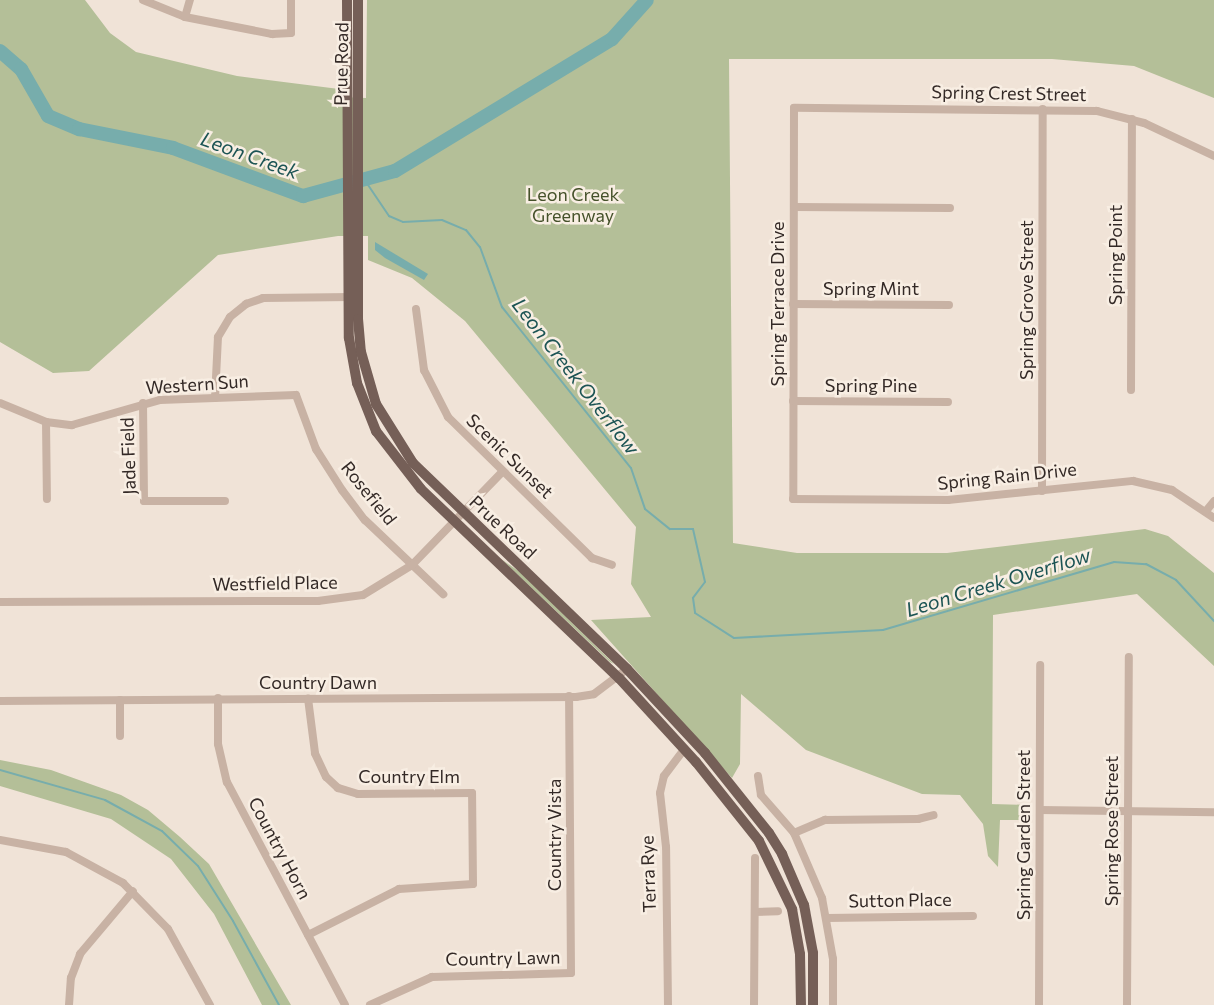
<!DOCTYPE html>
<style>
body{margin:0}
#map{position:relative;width:1214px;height:1005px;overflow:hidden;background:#f0e3d7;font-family:Commissioner,sans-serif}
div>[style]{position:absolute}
.green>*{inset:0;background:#b4bf98}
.water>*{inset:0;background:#77adac}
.stream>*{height:2px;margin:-1px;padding:0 1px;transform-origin:1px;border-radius:1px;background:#77adac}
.river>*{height:14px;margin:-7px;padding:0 7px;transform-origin:7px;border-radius:7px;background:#77adac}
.minor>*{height:8px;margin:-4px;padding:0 4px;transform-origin:4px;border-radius:4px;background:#c8b2a4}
.major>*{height:10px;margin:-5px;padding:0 5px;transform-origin:5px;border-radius:5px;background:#755f57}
span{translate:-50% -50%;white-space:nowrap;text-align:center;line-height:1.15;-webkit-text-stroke:5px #f8eee3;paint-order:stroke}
.street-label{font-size:18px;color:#332926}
.park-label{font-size:18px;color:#45512a}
.water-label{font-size:20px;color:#1c5454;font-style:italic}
</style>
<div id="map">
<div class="green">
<i style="clip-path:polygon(0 0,85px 0,110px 33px,136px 52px,237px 76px,339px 89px,340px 97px,366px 98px,367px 0,1214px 0,1214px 98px,1134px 66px,1052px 59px,729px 59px,733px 543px,797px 553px,947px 553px,1145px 529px,1168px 536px,1214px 573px,1214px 666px,1137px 594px,993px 615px,992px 804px,1031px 805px,1030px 820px,1000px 820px,998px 867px,988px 856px,983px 824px,960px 795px,922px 794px,806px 750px,741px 694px,740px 764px,732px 778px,591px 620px,651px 617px,631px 584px,636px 527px,465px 321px,412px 278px,368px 260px,368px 236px,338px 236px,218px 255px,89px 371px,53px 373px,0 342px)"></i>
<i style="clip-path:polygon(501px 559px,520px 572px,614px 664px,610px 662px)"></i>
<i style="clip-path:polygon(0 760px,51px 770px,121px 795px,148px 810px,180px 837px,209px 864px,291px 1005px,262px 1005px,214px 914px,171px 859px,111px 819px,0 786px)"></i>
</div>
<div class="water">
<i style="clip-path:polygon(375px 242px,428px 274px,424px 280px,385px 258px,375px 250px)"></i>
</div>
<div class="stream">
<i style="left:364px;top:179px;width:45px;rotate:56deg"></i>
<i style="left:389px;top:216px;width:15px;rotate:23deg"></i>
<i style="left:403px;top:222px;width:39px;rotate:-3deg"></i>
<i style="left:442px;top:220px;width:26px;rotate:23deg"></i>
<i style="left:466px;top:230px;width:22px;rotate:51deg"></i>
<i style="left:480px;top:247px;width:64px;rotate:69.9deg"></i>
<i style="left:502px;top:307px;width:206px;rotate:51.3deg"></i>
<i style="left:631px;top:468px;width:43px;rotate:71.1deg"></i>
<i style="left:645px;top:509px;width:32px;rotate:39deg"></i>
<i style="left:670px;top:529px;width:23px"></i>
<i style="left:693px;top:529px;width:54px;rotate:77.2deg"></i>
<i style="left:705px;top:582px;width:20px;rotate:127deg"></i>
<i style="left:693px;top:598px;width:15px;rotate:82deg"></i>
<i style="left:695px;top:613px;width:46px;rotate:32.7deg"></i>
<i style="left:734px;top:638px;width:149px;rotate:-3.1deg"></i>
<i style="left:883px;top:630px;width:241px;rotate:-16.4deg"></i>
<i style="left:1114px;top:562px;width:32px;rotate:4deg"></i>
<i style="left:1146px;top:564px;width:34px;rotate:28deg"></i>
<i style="left:1176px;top:580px;width:56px;rotate:47.2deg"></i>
<i style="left:0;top:770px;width:109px;rotate:15.9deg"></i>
<i style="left:105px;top:800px;width:65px;rotate:28.5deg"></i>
<i style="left:162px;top:831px;width:50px;rotate:44.2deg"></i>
<i style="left:198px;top:866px;width:65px;rotate:57.5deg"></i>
<i style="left:233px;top:921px;width:96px;rotate:61.3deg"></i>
</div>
<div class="river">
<i style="left:0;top:51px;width:28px;rotate:41deg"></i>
<i style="left:21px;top:69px;width:54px;rotate:60.1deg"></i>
<i style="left:48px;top:116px;width:34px;rotate:23deg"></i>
<i style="left:79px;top:129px;width:96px;rotate:11.4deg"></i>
<i style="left:173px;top:148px;width:139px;rotate:20.3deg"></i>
<i style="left:303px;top:196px;width:95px;rotate:-15.2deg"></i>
<i style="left:395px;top:171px;width:254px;rotate:-31.3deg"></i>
<i style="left:612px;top:39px;width:52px;rotate:-48.1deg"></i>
</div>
<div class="minor">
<i style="left:143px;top:0;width:45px;rotate:22deg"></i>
<i style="left:185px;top:17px;width:89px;rotate:11.1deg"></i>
<i style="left:272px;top:34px;width:19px;rotate:-3deg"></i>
<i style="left:291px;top:33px;width:33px;rotate:-90deg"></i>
<i style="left:185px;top:17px;width:18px;rotate:-74deg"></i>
<i style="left:1214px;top:156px;width:77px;rotate:-154.8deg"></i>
<i style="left:1144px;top:123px;width:49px;rotate:-165.7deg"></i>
<i style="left:1097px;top:111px;width:303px;rotate:-179.4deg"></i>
<i style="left:794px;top:108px;width:391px;rotate:90.1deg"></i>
<i style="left:793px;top:499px;width:155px;rotate:0.4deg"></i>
<i style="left:948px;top:500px;width:186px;rotate:-5.9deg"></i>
<i style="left:1133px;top:481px;width:40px;rotate:13deg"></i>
<i style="left:1172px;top:490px;width:50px;rotate:33.7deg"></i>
<i style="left:794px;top:207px;width:156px;rotate:0.4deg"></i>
<i style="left:793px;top:304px;width:156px;rotate:0.4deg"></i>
<i style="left:416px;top:309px;width:62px;rotate:82.5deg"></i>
<i style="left:424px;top:370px;width:53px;rotate:62.9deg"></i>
<i style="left:448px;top:417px;width:202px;rotate:44.4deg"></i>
<i style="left:592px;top:558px;width:21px;rotate:19deg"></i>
<i style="left:1131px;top:390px;width:271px;rotate:-89.8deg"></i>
<i style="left:215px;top:398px;width:61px;rotate:-87.2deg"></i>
<i style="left:218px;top:337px;width:23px;rotate:-59deg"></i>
<i style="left:230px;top:317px;width:21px;rotate:-39deg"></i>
<i style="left:246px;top:304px;width:18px;rotate:-19deg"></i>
<i style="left:263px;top:298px;width:89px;rotate:-0.6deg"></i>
<i style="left:793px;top:401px;width:155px;rotate:0.4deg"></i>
<i style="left:0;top:403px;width:50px;rotate:22.4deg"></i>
<i style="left:46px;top:422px;width:26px;rotate:7deg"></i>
<i style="left:72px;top:425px;width:91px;rotate:-15.9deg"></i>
<i style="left:160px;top:400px;width:136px;rotate:-2.1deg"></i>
<i style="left:296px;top:395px;width:58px;rotate:69.7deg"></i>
<i style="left:316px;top:449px;width:49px;rotate:57.6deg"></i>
<i style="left:342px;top:490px;width:38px;rotate:53deg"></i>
<i style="left:365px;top:520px;width:108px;rotate:43.5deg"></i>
<i style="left:143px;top:403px;width:98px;rotate:89.4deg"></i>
<i style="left:144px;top:501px;width:81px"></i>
<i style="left:46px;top:422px;width:77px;rotate:89.3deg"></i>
<i style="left:1042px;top:491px;width:382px;rotate:-89.9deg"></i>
<i style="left:1206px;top:511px;width:13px;rotate:-51deg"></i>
<i style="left:0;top:602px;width:318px;rotate:-0.2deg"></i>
<i style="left:318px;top:601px;width:45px;rotate:-7.6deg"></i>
<i style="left:363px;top:595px;width:57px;rotate:-31.5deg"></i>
<i style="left:412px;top:565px;width:129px;rotate:-45.9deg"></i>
<i style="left:218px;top:698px;width:46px;rotate:90deg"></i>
<i style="left:218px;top:744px;width:39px;rotate:77deg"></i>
<i style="left:227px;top:782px;width:252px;rotate:62.1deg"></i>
<i style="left:120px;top:700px;width:36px;rotate:90deg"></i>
<i style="left:0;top:701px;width:576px;rotate:-0.4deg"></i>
<i style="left:576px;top:697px;width:18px;rotate:-9deg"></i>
<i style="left:594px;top:694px;width:41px;rotate:-37.1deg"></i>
<i style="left:758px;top:776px;width:19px;rotate:81deg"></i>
<i style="left:761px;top:795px;width:50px;rotate:49deg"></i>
<i style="left:794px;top:833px;width:71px;rotate:66.7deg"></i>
<i style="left:822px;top:898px;width:62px;rotate:79.8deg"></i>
<i style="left:833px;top:959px;width:46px;rotate:90deg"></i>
<i style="left:1040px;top:810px;width:174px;rotate:0.7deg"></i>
<i style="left:794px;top:833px;width:34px;rotate:-23deg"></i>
<i style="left:825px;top:820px;width:93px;rotate:-0.6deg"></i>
<i style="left:918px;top:819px;width:16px;rotate:-14deg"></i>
<i style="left:0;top:840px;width:67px;rotate:10.3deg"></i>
<i style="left:66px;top:852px;width:65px;rotate:28.5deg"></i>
<i style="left:123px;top:883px;width:64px;rotate:45.6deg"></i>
<i style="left:168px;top:929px;width:87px;rotate:61.1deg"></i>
<i style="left:755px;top:912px;width:23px;rotate:-2deg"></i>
<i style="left:827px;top:918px;width:146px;rotate:-0.8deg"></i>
<i style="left:308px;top:935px;width:102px;rotate:-26.8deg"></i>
<i style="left:399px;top:889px;width:74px;rotate:-3.9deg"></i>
<i style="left:473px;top:884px;width:91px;rotate:-90.6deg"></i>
<i style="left:472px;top:793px;width:114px;rotate:179.5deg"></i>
<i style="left:358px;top:794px;width:21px;rotate:-163deg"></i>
<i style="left:338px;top:788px;width:16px;rotate:-137deg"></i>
<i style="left:326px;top:777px;width:26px;rotate:-115deg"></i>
<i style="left:315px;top:753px;width:55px;rotate:-97.3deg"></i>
<i style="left:69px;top:1005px;width:27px;rotate:-86deg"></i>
<i style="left:71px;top:978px;width:26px;rotate:-69deg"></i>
<i style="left:80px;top:954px;width:82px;rotate:-49.9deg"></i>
<i style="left:370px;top:1005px;width:68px;rotate:-24.3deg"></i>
<i style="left:432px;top:977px;width:139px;rotate:-1.6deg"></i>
<i style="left:571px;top:973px;width:277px;rotate:-90.4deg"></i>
<i style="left:668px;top:1005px;width:158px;rotate:-90.7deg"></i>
<i style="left:666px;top:847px;width:54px;rotate:-96.3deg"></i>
<i style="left:660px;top:793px;width:17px;rotate:-77deg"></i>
<i style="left:664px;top:776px;width:34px;rotate:-53deg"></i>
<i style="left:754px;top:1005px;width:147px;rotate:-89.6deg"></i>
<i style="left:1039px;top:1005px;width:340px;rotate:-89.8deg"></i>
<i style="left:1127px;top:1005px;width:348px;rotate:-89.7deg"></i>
</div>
<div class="major">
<i style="left:347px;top:0;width:338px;rotate:89.7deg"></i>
<i style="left:349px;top:338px;width:46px;rotate:79.9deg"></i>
<i style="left:357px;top:383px;width:52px;rotate:68.4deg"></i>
<i style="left:376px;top:431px;width:73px;rotate:52.2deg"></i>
<i style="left:421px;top:489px;width:274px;rotate:43.7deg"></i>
<i style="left:619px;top:678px;width:114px;rotate:47.5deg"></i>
<i style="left:696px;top:762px;width:101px;rotate:51.4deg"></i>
<i style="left:759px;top:841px;width:76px;rotate:64.1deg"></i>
<i style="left:792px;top:909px;width:46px;rotate:79.9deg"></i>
<i style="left:800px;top:954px;width:51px;rotate:88.9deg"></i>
<i style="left:358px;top:0;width:319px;rotate:90deg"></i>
<i style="left:358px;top:319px;width:33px;rotate:85deg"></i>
<i style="left:361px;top:352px;width:54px;rotate:73.9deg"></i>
<i style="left:376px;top:404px;width:70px;rotate:57.9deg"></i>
<i style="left:413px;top:463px;width:297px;rotate:43.9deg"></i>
<i style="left:627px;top:669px;width:115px;rotate:47.1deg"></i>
<i style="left:705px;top:753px;width:102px;rotate:51.3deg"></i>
<i style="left:769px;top:833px;width:25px;rotate:58deg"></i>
<i style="left:782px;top:854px;width:56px;rotate:66.7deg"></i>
<i style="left:804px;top:905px;width:49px;rotate:79.4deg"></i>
<i style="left:813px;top:953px;width:52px;rotate:90deg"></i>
</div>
<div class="street-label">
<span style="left:341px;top:64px;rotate:-89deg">Prue Road</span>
<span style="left:1009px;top:93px;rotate:1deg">Spring Crest Street</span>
<span style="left:1115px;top:255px;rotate:-90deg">Spring Point</span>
<span style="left:871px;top:288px">Spring Mint</span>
<span style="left:1026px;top:300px;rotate:-90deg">Spring Grove Street</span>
<span style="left:777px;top:304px;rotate:-90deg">Spring Terrace Drive</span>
<span style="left:197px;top:384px;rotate:-4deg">Western Sun</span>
<span style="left:871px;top:385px">Spring Pine</span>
<span style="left:128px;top:456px;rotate:-92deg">Jade Field</span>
<span style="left:510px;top:456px;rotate:44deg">Scenic Sunset</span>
<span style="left:1007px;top:476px;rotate:-6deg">Spring Rain Drive</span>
<span style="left:369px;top:493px;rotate:51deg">Rosefield</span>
<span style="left:503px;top:527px;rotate:43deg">Prue Road</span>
<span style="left:275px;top:583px;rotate:-1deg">Westfield Place</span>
<span style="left:318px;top:682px">Country Dawn</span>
<span style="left:409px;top:776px">Country Elm</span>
<span style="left:1111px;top:831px;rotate:-90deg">Spring Rose Street</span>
<span style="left:554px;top:835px;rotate:-90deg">Country Vista</span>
<span style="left:1023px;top:835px;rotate:-90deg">Spring Garden Street</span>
<span style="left:280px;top:848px;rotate:62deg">Country Horn</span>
<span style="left:648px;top:874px;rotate:-92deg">Terra Rye</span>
<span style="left:900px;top:900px;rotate:-1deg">Sutton Place</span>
<span style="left:503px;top:958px;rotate:-1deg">Country Lawn</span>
</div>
<div class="park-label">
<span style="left:573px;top:205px">Leon Creek<br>Greenway</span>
</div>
<div class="water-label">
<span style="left:250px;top:155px;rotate:20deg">Leon Creek</span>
<span style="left:576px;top:376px;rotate:52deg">Leon Creek Overflow</span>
<span style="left:998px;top:582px;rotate:-17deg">Leon Creek Overflow</span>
</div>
</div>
